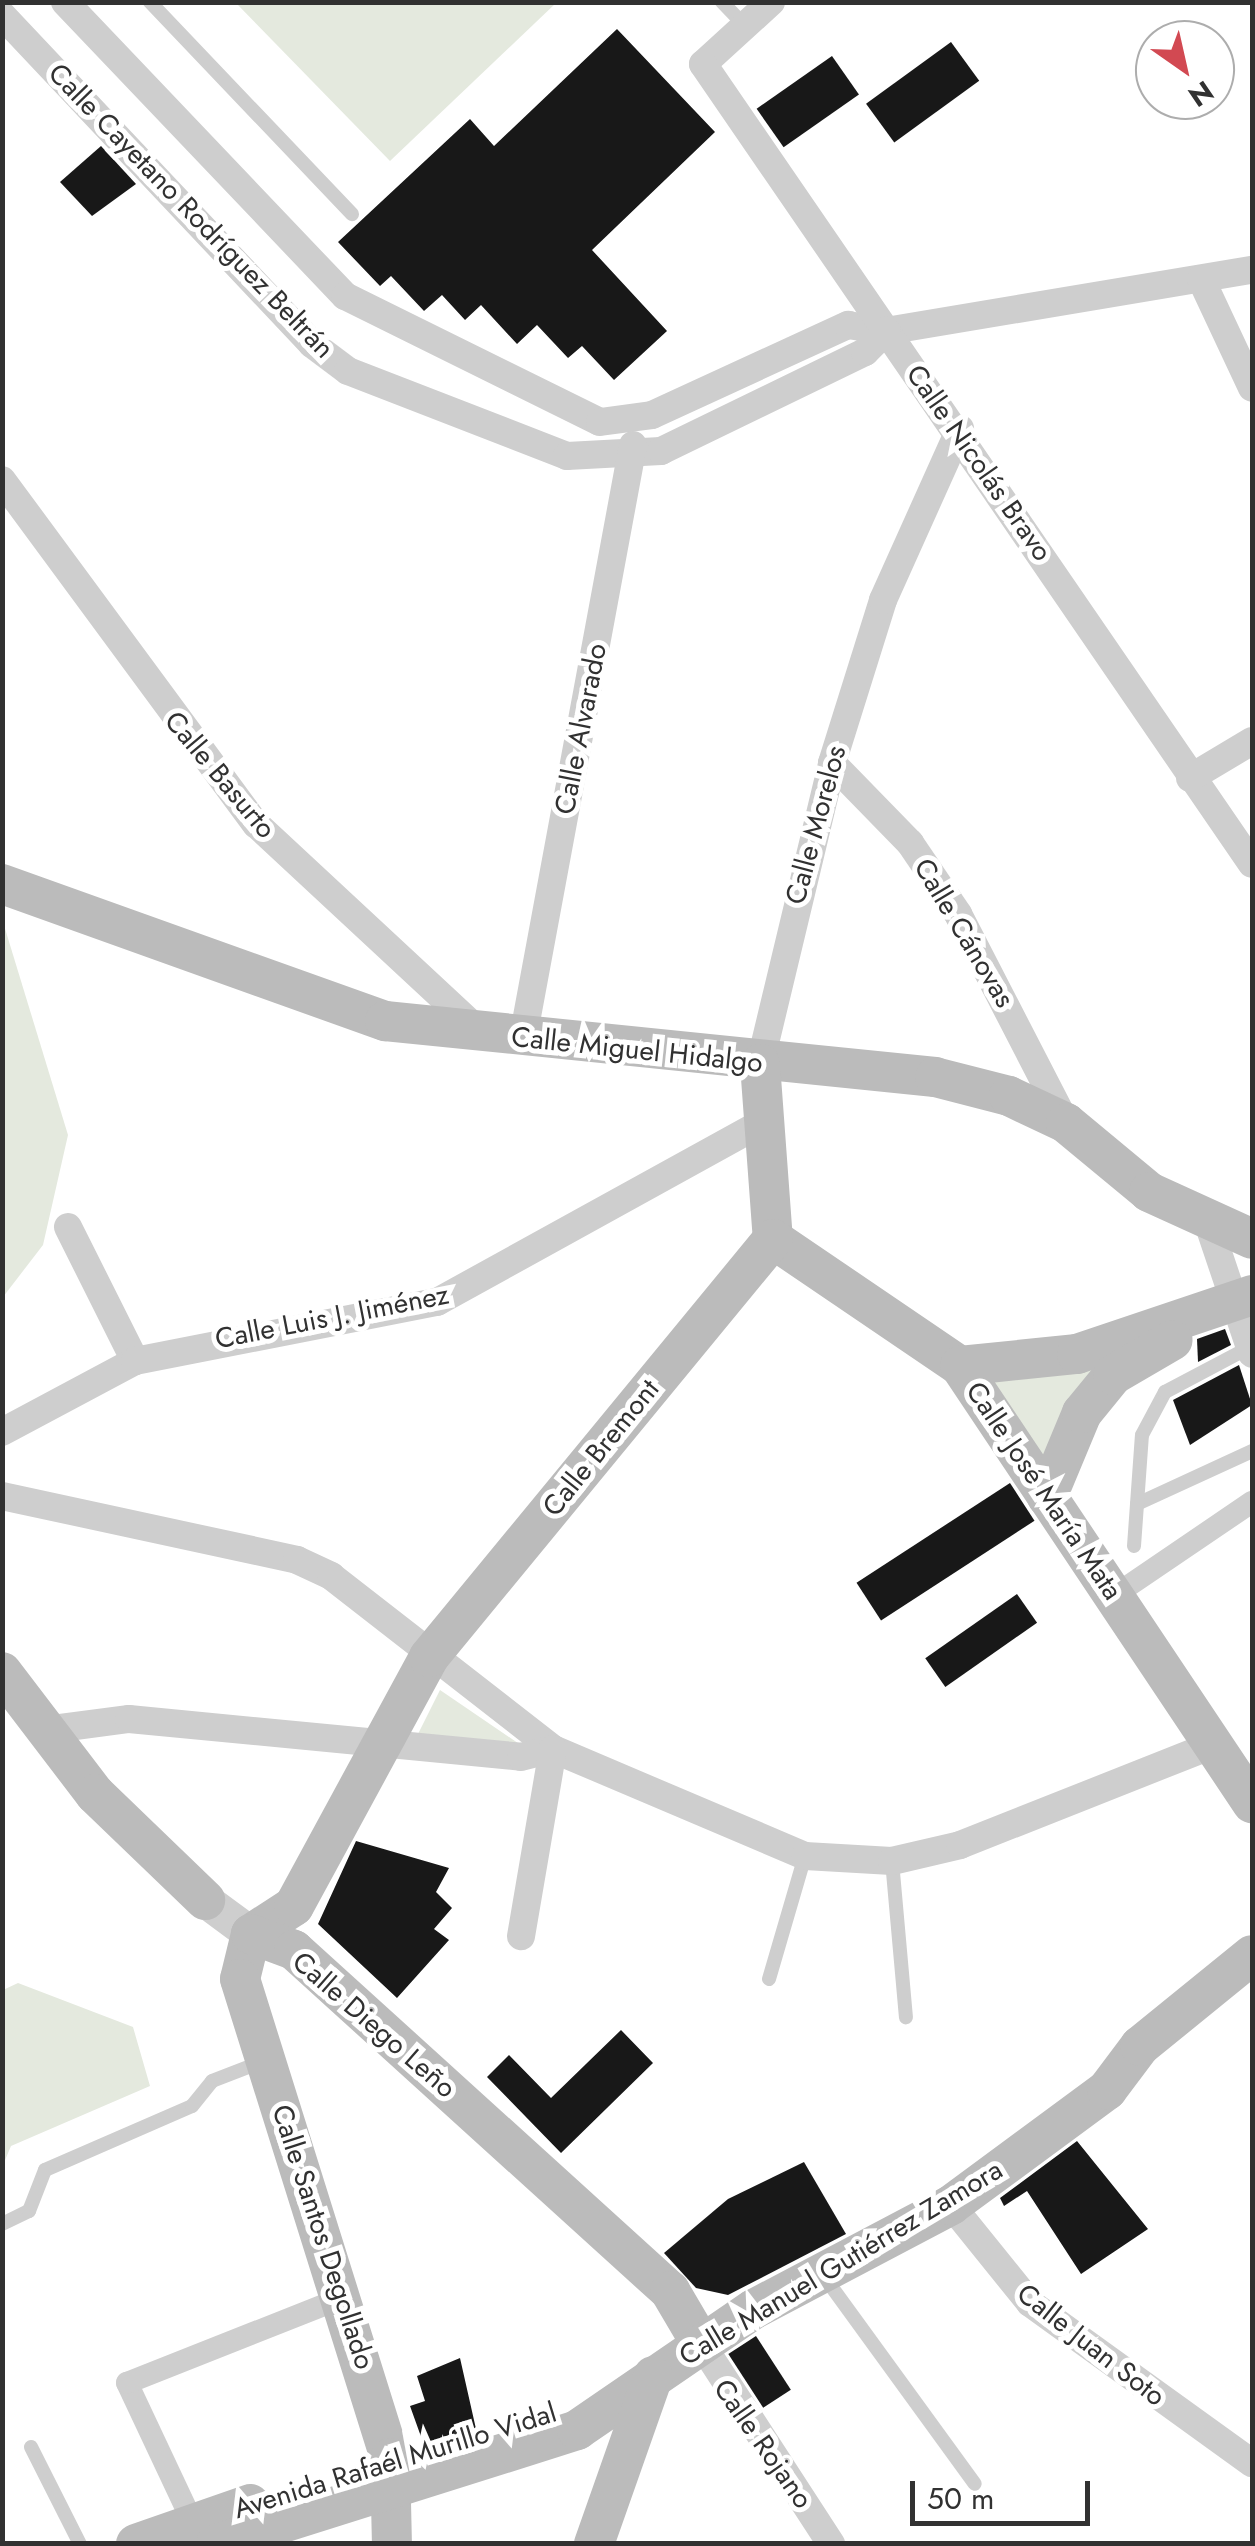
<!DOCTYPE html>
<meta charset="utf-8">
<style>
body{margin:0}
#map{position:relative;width:1255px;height:2546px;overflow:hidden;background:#fff;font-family:Jost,sans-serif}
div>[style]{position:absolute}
.green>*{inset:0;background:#e4e9de}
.building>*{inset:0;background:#181818;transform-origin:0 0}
.service>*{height:14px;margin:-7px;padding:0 7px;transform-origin:7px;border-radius:7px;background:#cecece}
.pedestrian>*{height:22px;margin:-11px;padding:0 11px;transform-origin:11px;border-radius:11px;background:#cecece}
.minor>*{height:28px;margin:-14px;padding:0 14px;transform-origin:14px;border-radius:14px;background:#cecece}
.tertiary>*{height:35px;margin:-17.5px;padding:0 17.5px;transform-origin:17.5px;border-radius:17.5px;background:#cecece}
.secondary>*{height:40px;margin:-20px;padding:0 20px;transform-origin:20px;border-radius:20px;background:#bbb}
span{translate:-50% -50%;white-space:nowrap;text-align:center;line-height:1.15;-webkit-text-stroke:10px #fff;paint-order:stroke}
.street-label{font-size:28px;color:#313131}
.frame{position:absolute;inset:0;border:5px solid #313131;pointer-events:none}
.north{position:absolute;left:1135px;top:20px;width:100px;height:100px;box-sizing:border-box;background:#fff;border:2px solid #adadad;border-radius:50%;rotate:146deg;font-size:28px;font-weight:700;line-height:40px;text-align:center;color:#313131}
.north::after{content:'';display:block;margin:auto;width:35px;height:45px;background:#d24952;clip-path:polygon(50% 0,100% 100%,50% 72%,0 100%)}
.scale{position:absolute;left:910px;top:2481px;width:180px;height:45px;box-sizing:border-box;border:5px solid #313131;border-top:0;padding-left:12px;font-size:30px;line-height:35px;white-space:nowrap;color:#313131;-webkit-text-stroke:8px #fff;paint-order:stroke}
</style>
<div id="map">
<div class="green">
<i style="clip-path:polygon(236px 3px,556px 3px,390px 161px)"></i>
<i style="clip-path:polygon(3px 922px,68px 1135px,43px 1245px,3px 1297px)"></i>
<i style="clip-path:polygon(1105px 1358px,1042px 1466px,990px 1376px)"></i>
<i style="clip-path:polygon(440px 1690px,534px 1754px,413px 1744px)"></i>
<i style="clip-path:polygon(18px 1983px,133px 2027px,150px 2086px,11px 2146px,3px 2165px,3px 1990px)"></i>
</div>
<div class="building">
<i style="clip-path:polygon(617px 29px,715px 132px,592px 250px,667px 331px,614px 380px,582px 346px,568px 358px,537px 325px,517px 344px,481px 305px,465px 320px,442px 295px,424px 311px,391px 276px,380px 286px,338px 242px,470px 119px,494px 146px)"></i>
<i style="left:951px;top:42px;width:48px;height:105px;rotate:54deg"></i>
<i style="left:832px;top:56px;width:47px;height:92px;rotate:55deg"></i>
<i style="clip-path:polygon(101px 146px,136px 184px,92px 216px,60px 182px)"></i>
<i style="clip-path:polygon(1225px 1329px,1231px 1345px,1198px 1362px,1197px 1339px)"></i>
<i style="clip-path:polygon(1239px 1365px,1252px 1405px,1190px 1445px,1173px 1400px)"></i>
<i style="left:1010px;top:1483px;width:45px;height:183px;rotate:57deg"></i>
<i style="left:1017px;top:1594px;width:35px;height:112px;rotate:55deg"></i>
<i style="clip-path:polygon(356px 1841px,449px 1868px,436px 1892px,452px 1908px,434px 1929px,449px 1940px,397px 1998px,318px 1924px)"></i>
<i style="clip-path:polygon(621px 2030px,653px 2063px,561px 2153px,487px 2077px,509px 2055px,551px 2098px)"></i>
<i style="clip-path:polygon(1077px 2141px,1148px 2229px,1081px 2274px,1027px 2191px,1004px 2206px,1000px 2198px)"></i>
<i style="clip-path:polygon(804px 2162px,846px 2234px,728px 2295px,696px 2288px,664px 2253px,728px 2199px)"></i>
<i style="left:756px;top:2336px;width:64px;height:33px;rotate:57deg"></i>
<i style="clip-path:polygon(460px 2358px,476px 2429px,424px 2445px,410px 2406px,425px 2401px,417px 2376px)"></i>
</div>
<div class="service">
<i style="left:150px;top:2px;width:293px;rotate:46.4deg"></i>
<i style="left:722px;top:2px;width:29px;rotate:46deg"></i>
<i style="left:1137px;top:1504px;width:127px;rotate:-24.7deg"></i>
<i style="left:1134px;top:1546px;width:111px;rotate:-85.9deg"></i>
<i style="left:1142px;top:1435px;width:49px;rotate:-61.9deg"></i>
<i style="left:1165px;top:1392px;width:96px;rotate:-27.9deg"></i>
<i style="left:892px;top:1861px;width:157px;rotate:84.9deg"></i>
<i style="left:769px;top:1979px;width:128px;rotate:-73.7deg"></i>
<i style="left:2px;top:2224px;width:30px;rotate:-26deg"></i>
<i style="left:29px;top:2211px;width:44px;rotate:-68.7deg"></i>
<i style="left:45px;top:2170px;width:160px;rotate:-23.5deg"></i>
<i style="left:192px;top:2106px;width:32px;rotate:-51deg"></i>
<i style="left:212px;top:2081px;width:53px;rotate:-21.2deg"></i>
<i style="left:823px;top:2275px;width:258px;rotate:54deg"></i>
<i style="left:31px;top:2447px;width:109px;rotate:63.2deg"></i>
</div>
<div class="pedestrian">
<i style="left:1115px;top:1595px;width:166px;rotate:-34.2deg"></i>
<i style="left:193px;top:2523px;width:155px;rotate:-115.2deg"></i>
<i style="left:127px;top:2383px;width:233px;rotate:-21.6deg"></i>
</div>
<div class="minor">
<i style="left:65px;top:2px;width:406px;rotate:46.4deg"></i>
<i style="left:345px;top:296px;width:284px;rotate:26.3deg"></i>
<i style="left:600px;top:422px;width:52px;rotate:-7.7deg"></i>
<i style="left:652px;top:415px;width:216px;rotate:-24.7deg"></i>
<i style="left:848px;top:325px;width:38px;rotate:9deg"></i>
<i style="left:886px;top:331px;width:371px;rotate:-9.5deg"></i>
<i style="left:771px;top:2px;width:92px;rotate:137.6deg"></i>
<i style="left:703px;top:64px;width:970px;rotate:55.54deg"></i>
<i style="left:2px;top:15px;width:452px;rotate:46.7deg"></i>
<i style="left:312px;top:344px;width:45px;rotate:36.9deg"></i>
<i style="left:348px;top:371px;width:235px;rotate:21.2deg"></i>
<i style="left:567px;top:456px;width:94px;rotate:-3deg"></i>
<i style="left:661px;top:451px;width:227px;rotate:-25.9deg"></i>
<i style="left:865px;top:352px;width:30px;rotate:-45deg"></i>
<i style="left:1201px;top:279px;width:120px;rotate:64.9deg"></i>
<i style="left:2px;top:480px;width:428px;rotate:53.6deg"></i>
<i style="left:256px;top:824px;width:306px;rotate:42.9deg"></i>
<i style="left:832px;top:763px;width:112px;rotate:45.7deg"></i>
<i style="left:910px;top:843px;width:86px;rotate:55.9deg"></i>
<i style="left:958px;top:914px;width:235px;rotate:62.7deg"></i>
<i style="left:1190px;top:778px;width:72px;rotate:-30.8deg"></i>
<i style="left:523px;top:1038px;width:603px;rotate:-79.49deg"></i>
<i style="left:760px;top:1064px;width:309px;rotate:-76.5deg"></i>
<i style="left:832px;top:763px;width:171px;rotate:-72.6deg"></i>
<i style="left:883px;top:600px;width:188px;rotate:-65.8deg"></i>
<i style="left:1207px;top:1220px;width:141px;rotate:71.4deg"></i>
<i style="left:68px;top:1227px;width:150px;rotate:63.4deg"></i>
<i style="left:2px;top:1432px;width:151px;rotate:-28.1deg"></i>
<i style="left:135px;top:1361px;width:308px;rotate:-11.1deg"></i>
<i style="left:437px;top:1302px;width:367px;rotate:-28.9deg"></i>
<i style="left:2px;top:1496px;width:302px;rotate:12.2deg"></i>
<i style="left:297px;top:1560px;width:38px;rotate:25deg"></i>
<i style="left:331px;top:1576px;width:281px;rotate:37.9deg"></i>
<i style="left:553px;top:1749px;width:274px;rotate:23deg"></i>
<i style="left:805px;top:1856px;width:87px;rotate:3.3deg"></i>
<i style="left:892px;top:1861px;width:70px;rotate:-13.2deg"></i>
<i style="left:960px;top:1845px;width:274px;rotate:-21.6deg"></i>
<i style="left:45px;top:1730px;width:85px;rotate:-7.5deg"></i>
<i style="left:129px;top:1719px;width:394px;rotate:5.5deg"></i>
<i style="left:521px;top:1757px;width:33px;rotate:-14deg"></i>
<i style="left:553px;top:1749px;width:190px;rotate:99.7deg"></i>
<i style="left:951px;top:2205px;width:126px;rotate:51.1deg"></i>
<i style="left:1030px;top:2303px;width:274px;rotate:35.8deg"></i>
<i style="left:700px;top:2342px;width:241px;rotate:57deg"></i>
</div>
<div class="tertiary">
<i style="left:205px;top:1900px;width:57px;rotate:36.5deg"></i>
</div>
<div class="secondary">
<i style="left:2px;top:884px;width:407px;rotate:19.7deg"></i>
<i style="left:385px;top:1021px;width:553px;rotate:5.81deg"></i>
<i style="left:935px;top:1077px;width:76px;rotate:14.4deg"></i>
<i style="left:1009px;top:1096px;width:63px;rotate:25.3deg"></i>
<i style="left:1066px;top:1123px;width:108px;rotate:39.7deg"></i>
<i style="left:1149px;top:1192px;width:113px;rotate:24.5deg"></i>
<i style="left:760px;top:1064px;width:175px;rotate:85.8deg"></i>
<i style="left:773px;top:1239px;width:226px;rotate:34.2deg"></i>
<i style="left:960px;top:1366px;width:526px;rotate:56.25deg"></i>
<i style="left:960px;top:1366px;width:118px;rotate:-5.9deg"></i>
<i style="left:1077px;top:1354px;width:185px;rotate:-18.6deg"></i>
<i style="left:1047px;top:1497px;width:91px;rotate:-67.4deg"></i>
<i style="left:1082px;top:1413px;width:49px;rotate:-50.8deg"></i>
<i style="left:1113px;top:1375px;width:69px;rotate:-30.3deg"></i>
<i style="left:2px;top:1672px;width:153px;rotate:52.7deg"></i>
<i style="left:95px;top:1794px;width:153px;rotate:43.9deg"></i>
<i style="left:251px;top:1934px;width:51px;rotate:-33.1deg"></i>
<i style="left:294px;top:1906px;width:283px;rotate:-61.5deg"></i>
<i style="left:429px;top:1657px;width:541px;rotate:-50.55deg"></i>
<i style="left:251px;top:1934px;width:46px;rotate:103.7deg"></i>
<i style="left:240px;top:1979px;width:502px;rotate:72.61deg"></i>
<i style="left:390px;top:2458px;width:86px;rotate:88.7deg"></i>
<i style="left:251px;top:1934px;width:46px;rotate:20.4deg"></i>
<i style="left:294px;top:1950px;width:508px;rotate:42.21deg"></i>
<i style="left:670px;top:2291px;width:59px;rotate:59.5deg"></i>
<i style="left:136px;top:2544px;width:121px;rotate:-19.3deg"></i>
<i style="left:216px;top:2544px;width:379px;rotate:-17.5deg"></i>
<i style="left:577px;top:2430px;width:214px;rotate:-34.4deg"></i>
<i style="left:754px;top:2309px;width:223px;rotate:-27.8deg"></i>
<i style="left:951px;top:2205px;width:194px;rotate:-36.4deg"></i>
<i style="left:1107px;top:2090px;width:55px;rotate:-53.1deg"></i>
<i style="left:1140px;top:2046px;width:144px;rotate:-39.1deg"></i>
<i style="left:594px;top:2544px;width:178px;rotate:-70.6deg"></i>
</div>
<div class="street-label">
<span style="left:191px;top:211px;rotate:46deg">Calle Cayetano Rodríguez Beltrán</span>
<span style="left:979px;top:463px;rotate:55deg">Calle Nicolás Bravo</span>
<span style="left:581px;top:729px;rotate:-79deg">Calle Alvarado</span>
<span style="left:220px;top:775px;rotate:50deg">Calle Basurto</span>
<span style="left:816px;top:825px;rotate:-75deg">Calle Morelos</span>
<span style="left:964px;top:933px;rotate:59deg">Calle Cánovas</span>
<span style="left:637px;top:1050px;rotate:6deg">Calle Miguel Hidalgo</span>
<span style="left:332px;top:1317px;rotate:-11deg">Calle Luis J. Jiménez</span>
<span style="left:601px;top:1448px;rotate:-51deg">Calle Bremont</span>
<span style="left:1044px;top:1491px;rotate:56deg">Calle José María Mata</span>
<span style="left:374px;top:2025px;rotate:41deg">Calle Diego Leño</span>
<span style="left:323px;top:2237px;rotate:72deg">Calle Santos Degollado</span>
<span style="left:841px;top:2263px;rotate:-31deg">Calle Manuel Gutiérrez Zamora</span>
<span style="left:1091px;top:2345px;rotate:38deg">Calle Juan Soto</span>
<span style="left:763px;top:2444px;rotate:55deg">Calle Rojano</span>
<span style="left:395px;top:2461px;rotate:-17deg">Avenida Rafaél Murillo Vidal</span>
</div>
<div class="frame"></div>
<div class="north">N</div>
<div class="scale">50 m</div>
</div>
